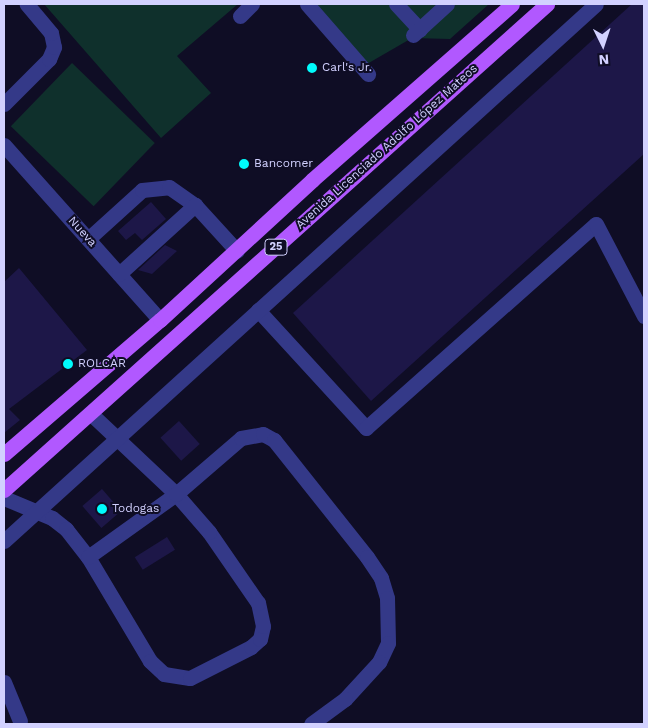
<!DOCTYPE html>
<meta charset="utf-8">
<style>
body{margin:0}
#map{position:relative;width:648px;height:728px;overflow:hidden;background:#0f0d25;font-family:"Work Sans",sans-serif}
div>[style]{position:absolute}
.green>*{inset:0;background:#0f302c;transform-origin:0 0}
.building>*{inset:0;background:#1d1748;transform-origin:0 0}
.minor>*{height:15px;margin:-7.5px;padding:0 7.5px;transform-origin:7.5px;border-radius:7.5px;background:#343988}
.major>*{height:15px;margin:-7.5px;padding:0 7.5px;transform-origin:7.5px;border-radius:7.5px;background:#b158ff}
.dots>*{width:14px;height:14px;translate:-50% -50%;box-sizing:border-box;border:2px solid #0f0d25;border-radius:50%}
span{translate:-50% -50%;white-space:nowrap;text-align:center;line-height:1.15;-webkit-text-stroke:4px #0f0d25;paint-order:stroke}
.shield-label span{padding:1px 4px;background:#0f0d25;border:1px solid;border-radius:4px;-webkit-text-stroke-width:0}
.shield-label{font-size:11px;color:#d2d1ff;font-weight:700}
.poi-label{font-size:12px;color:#d2d1ff}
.left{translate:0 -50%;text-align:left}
.street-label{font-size:12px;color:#d2d1ff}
.frame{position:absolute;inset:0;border:5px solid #d2d1ff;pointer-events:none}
.north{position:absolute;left:578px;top:20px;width:50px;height:50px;-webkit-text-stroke:4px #0f0d25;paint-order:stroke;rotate:176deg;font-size:14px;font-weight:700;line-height:20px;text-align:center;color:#d2d1ff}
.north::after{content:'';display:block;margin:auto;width:18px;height:22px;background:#d2d1ff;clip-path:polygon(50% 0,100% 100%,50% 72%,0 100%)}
</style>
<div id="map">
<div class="green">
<i style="clip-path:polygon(44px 4px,238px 4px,177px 56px,211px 93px,161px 138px)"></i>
<i style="clip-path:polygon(312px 4px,489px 4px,450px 39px,412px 38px,367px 64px)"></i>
<i style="left:72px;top:63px;width:115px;height:88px;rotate:44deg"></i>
</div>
<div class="building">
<i style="clip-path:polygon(632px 4px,644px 4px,644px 154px,371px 401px,293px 313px)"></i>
<i style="clip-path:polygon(151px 202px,166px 219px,142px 240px,135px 233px,126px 240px,118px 231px)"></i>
<i style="clip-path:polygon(165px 245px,177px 251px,152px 274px,138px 270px)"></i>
<i style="clip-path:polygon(19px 268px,87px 350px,9px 409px,20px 420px,4px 433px,4px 282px)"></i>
<i style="left:179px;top:421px;width:31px;height:25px;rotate:48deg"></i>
<i style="left:102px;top:489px;width:29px;height:26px;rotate:49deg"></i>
<i style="left:167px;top:537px;width:15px;height:38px;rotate:58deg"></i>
</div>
<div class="minor">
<i style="left:307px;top:4px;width:93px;rotate:48.9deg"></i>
<i style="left:396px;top:4px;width:35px;rotate:47deg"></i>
<i style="left:240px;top:16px;width:17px;rotate:-45deg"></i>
<i style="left:413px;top:35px;width:46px;rotate:-42.4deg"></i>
<i style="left:4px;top:104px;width:64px;rotate:-45deg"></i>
<i style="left:49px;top:59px;width:13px;rotate:-67deg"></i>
<i style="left:54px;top:47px;width:14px;rotate:-102deg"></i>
<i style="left:51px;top:33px;width:38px;rotate:-130deg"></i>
<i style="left:4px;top:145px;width:234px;rotate:48.3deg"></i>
<i style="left:88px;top:239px;width:73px;rotate:-42.2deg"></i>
<i style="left:142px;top:190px;width:27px;rotate:-6deg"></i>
<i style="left:169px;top:187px;width:32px;rotate:35deg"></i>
<i style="left:195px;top:205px;width:62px;rotate:47.6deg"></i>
<i style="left:119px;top:274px;width:103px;rotate:-42.2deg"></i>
<i style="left:258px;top:310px;width:160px;rotate:47.5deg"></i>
<i style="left:366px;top:428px;width:307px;rotate:-41.6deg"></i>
<i style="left:596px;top:224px;width:104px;rotate:62.4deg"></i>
<i style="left:4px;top:498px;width:52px;rotate:22.6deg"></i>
<i style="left:52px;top:518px;width:18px;rotate:38deg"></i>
<i style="left:66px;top:529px;width:36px;rotate:52deg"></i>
<i style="left:88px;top:557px;width:121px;rotate:59.2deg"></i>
<i style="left:150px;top:661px;width:19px;rotate:43deg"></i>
<i style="left:164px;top:674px;width:26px;rotate:9deg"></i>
<i style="left:190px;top:678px;width:68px;rotate:-26.9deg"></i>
<i style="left:251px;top:647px;width:12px;rotate:-42deg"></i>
<i style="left:260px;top:639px;width:13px;rotate:-77deg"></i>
<i style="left:263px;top:626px;width:24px;rotate:-102deg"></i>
<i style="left:258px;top:603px;width:86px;rotate:-124.6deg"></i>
<i style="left:209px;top:532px;width:50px;rotate:-131deg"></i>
<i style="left:176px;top:494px;width:117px;rotate:-136.7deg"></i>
<i style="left:4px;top:541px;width:799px;rotate:-42.21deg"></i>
<i style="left:88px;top:557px;width:108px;rotate:-35.6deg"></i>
<i style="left:176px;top:494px;width:86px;rotate:-40.7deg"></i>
<i style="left:241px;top:438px;width:22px;rotate:-10deg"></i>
<i style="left:263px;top:434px;width:13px;rotate:29deg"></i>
<i style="left:274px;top:440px;width:149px;rotate:51.5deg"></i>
<i style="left:367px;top:557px;width:25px;rotate:56deg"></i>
<i style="left:381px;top:578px;width:21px;rotate:73deg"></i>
<i style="left:387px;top:598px;width:45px;rotate:88.7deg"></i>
<i style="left:388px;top:643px;width:21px;rotate:115deg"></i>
<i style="left:379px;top:662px;width:50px;rotate:132.6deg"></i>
<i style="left:345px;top:699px;width:42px;rotate:143.7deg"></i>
<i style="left:4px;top:682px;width:42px;rotate:67.7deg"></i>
</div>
<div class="major">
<i style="left:4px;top:454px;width:206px;rotate:-40.7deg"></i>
<i style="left:160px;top:320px;width:207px;rotate:-42.6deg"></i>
<i style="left:312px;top:180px;width:266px;rotate:-41.3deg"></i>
<i style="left:4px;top:490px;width:729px;rotate:-41.83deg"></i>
</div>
<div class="dots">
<i style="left:312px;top:68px;background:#00fbfc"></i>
<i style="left:244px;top:164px;background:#00fbfc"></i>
<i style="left:68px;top:364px;background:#00fbfc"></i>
<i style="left:102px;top:509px;background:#00fbfc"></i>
</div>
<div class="shield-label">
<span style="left:276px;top:247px">25</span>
</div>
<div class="poi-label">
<span class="left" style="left:322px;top:68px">Carl's Jr.</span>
<span class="left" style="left:254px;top:164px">Bancomer</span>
<span class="left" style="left:78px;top:364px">ROLCAR</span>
<span class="left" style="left:112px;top:509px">Todogas</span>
</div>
<div class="street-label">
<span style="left:387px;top:147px;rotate:-42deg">Avenida Licenciado Adolfo López Mateos</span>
<span style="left:82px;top:232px;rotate:48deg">Nueva</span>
</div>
<div class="frame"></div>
<div class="north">N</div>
</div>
